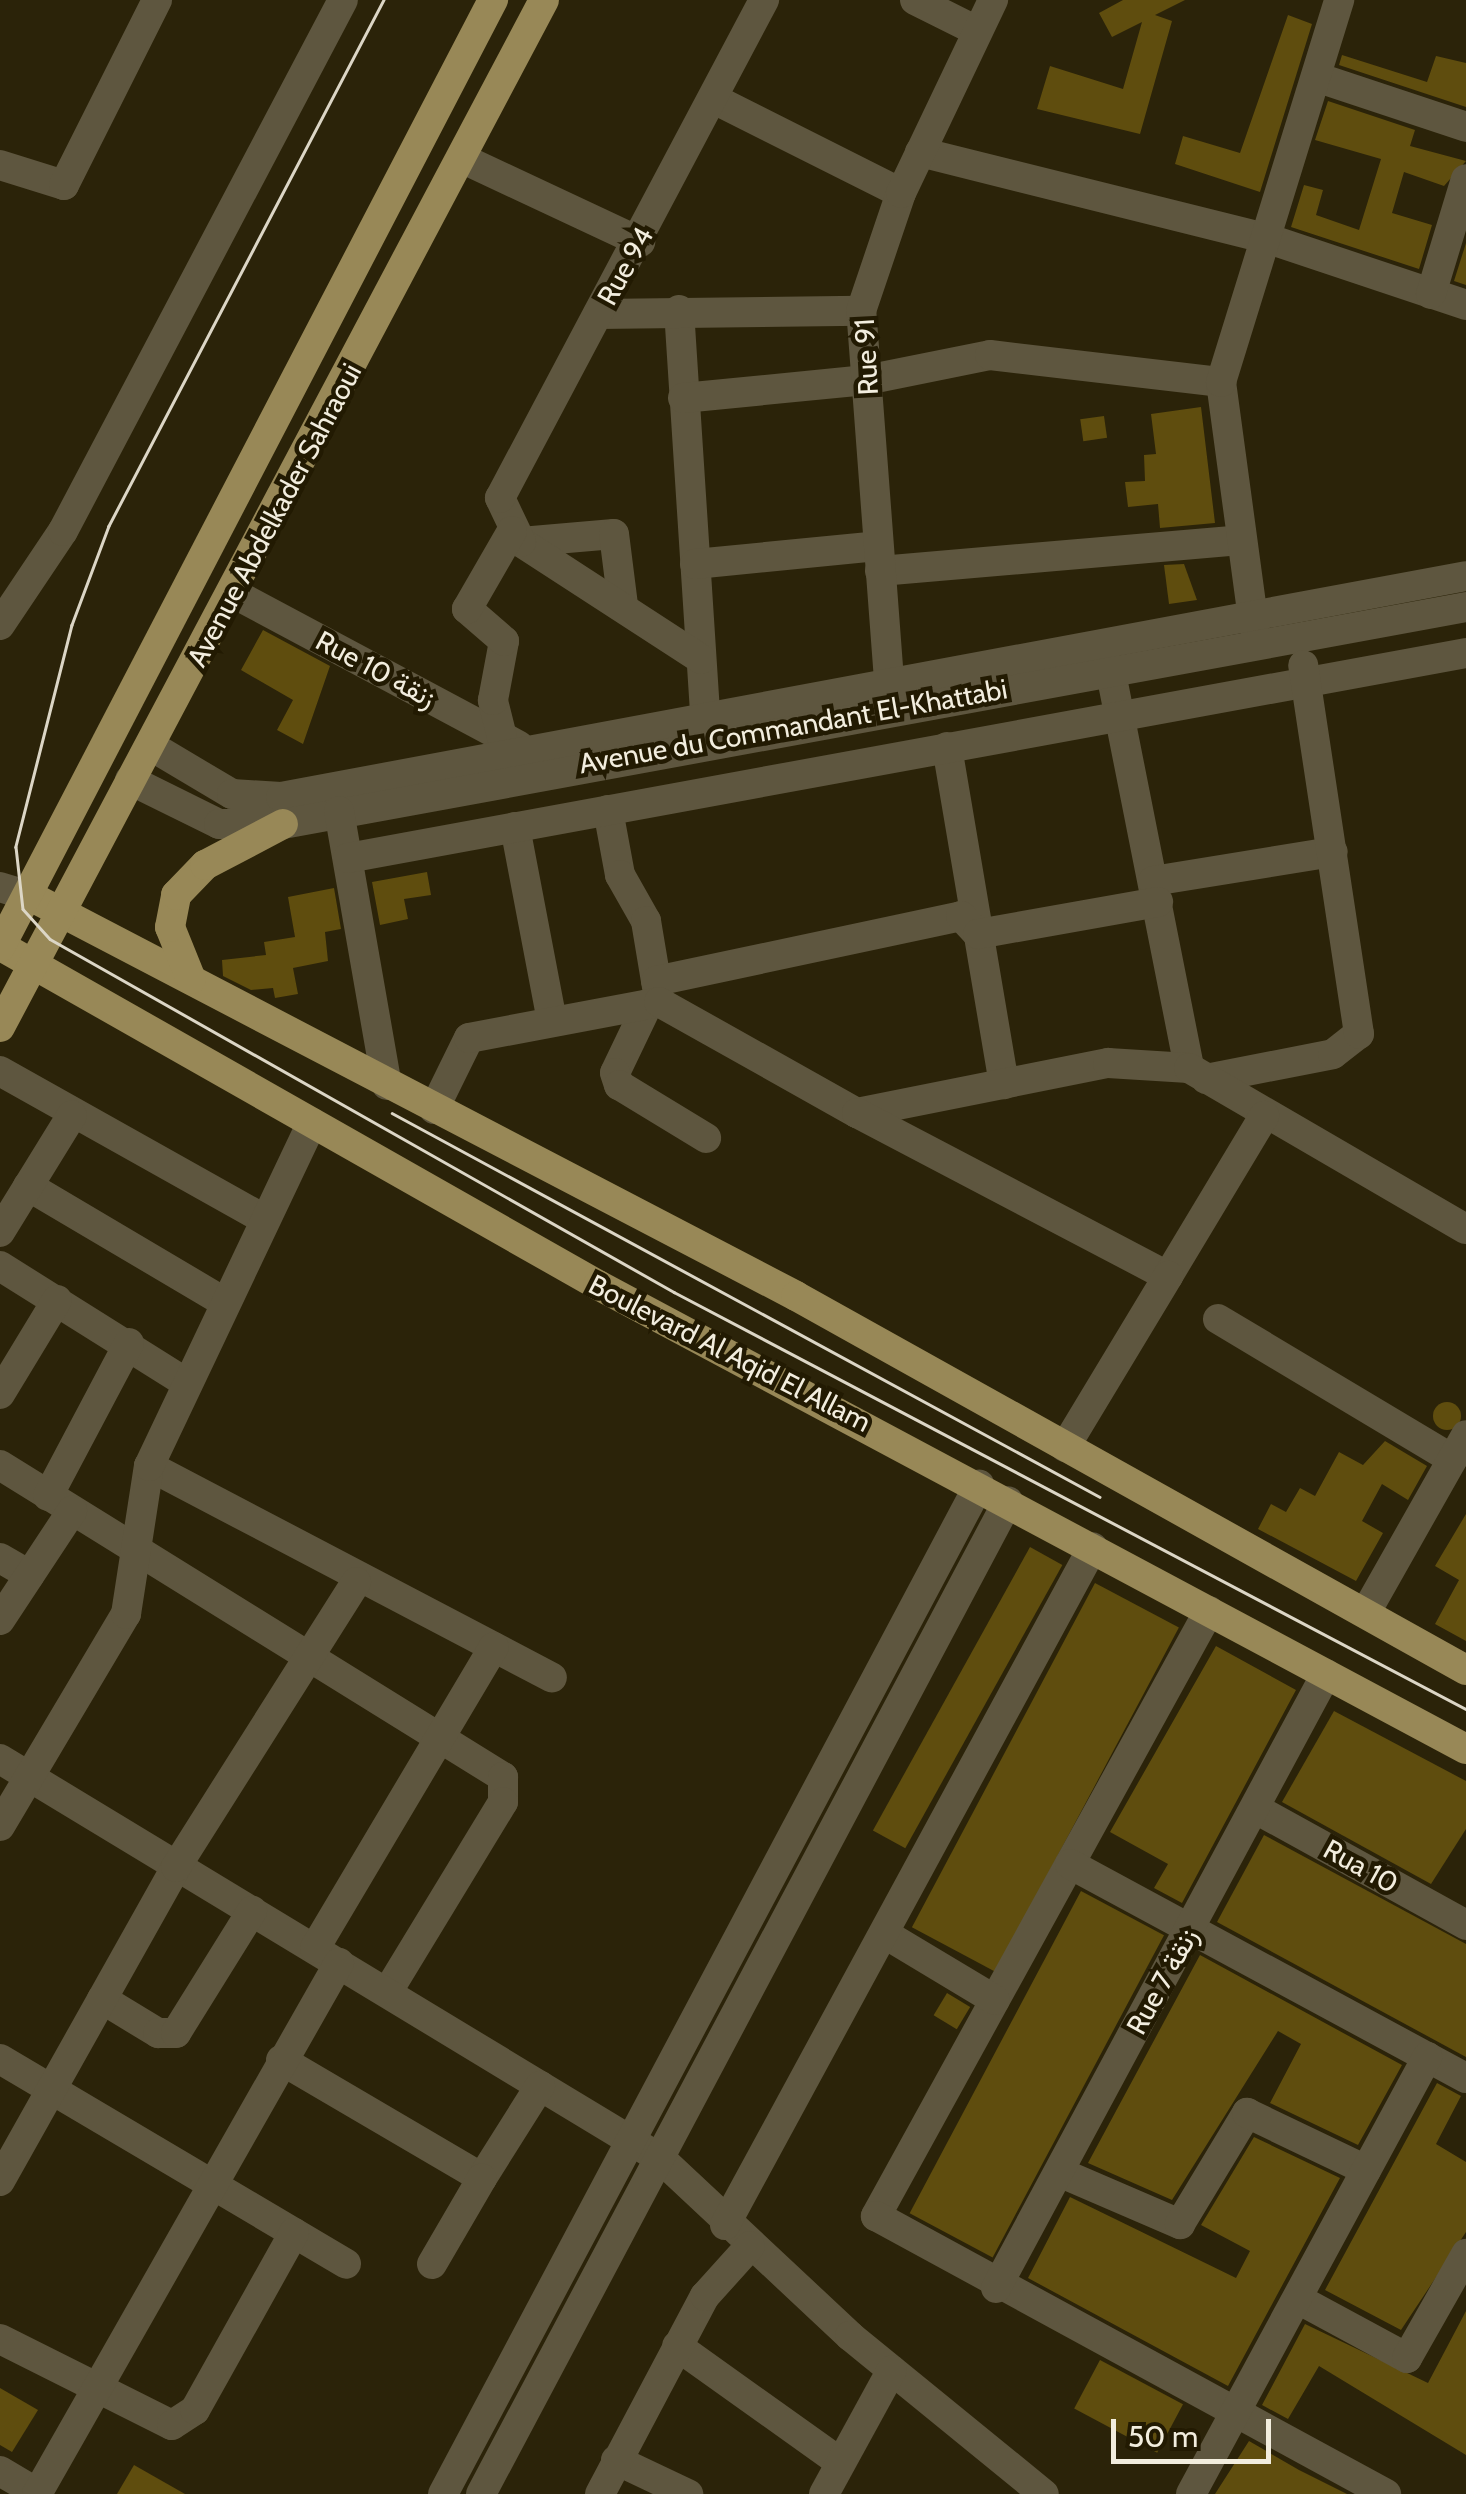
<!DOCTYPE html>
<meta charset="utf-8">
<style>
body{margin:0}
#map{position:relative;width:1466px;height:2494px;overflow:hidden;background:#2b2309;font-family:Cabin,Vazirmatn,sans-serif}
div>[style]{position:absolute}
.building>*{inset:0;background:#5f4d0e;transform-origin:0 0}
.round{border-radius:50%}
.minor>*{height:30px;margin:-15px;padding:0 15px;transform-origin:15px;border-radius:15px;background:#5e563f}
.major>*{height:30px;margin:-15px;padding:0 15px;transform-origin:15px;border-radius:15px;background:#988857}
.tram>*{height:2.5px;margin:-1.25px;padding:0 1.25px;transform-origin:1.25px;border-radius:1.25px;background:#dcd6c6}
span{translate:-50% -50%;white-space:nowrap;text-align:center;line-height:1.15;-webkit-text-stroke:9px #221a02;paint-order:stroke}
.street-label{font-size:28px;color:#f2edde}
.scale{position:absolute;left:1111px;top:2419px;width:160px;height:45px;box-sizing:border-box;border:5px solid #f2edde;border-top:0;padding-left:12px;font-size:30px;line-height:35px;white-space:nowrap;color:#f2edde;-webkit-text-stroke:8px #221a02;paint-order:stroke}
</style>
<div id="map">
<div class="building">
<i style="clip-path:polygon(1123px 0,1185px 0,1155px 15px,1172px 21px,1140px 134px,1037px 109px,1050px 66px,1123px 89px,1142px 22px,1112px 37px,1099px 13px)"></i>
<i style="clip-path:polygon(1288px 15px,1312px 24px,1260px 192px,1175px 164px,1183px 136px,1240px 153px)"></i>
<i style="clip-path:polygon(1342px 55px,1427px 82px,1436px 56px,1466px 63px,1466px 107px,1339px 65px)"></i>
<i style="clip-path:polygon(1328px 101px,1415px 130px,1410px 146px,1466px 161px,1444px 186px,1404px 172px,1392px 213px,1432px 225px,1419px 269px,1291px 227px,1304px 185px,1323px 190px,1316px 215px,1359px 230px,1381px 159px,1315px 140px)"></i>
<i style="clip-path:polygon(1466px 243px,1466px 285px,1454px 281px)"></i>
<i style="clip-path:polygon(1201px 407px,1215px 523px,1160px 528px,1158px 504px,1128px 507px,1125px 482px,1145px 481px,1144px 455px,1156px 454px,1151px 414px)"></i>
<i style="left:1104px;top:416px;width:22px;height:24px;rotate:82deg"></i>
<i style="clip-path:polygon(1184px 564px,1197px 600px,1169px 604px,1164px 565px)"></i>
<i style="clip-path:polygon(263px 630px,330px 666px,303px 744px,277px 730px,293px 700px,241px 670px)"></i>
<i style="clip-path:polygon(427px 872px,431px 895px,404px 899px,408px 919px,380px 925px,372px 882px)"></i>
<i style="clip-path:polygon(334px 888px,341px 929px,325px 932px,328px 961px,293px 968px,298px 994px,275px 998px,273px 988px,251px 990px,223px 976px,222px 960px,266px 955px,264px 942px,295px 937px,288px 897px)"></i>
<i class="round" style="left:1433px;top:1402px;width:28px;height:28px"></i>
<i style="clip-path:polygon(1385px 1441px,1427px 1466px,1408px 1500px,1382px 1484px,1362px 1521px,1383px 1533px,1356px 1581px,1258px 1529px,1271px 1504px,1286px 1512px,1300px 1488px,1315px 1496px,1339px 1452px,1363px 1465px)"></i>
<i style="clip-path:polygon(1466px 1514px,1466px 1641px,1435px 1624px,1459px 1580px,1435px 1566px)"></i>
<i style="left:1030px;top:1547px;width:37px;height:324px;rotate:29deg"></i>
<i style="left:1095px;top:1583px;width:95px;height:390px;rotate:28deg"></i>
<i style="clip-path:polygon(1216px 1646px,1296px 1690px,1182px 1903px,1154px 1888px,1168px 1864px,1110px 1832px)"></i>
<i style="clip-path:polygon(1334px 1711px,1466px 1781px,1466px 1829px,1431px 1884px,1282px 1802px)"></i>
<i style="clip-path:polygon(1264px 1835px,1466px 1944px,1466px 2057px,1217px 1922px)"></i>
<i style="left:1081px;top:1891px;width:94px;height:365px;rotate:28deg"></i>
<i style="clip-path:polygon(1200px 1955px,1402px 2065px,1358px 2145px,1270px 2103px,1301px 2044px,1278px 2031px,1172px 2200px,1088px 2163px)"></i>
<i style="left:947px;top:1993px;width:27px;height:26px;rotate:31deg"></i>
<i style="clip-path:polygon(1437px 2083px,1461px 2096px,1436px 2144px,1466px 2162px,1466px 2232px,1401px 2330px,1325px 2290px)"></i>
<i style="clip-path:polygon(1254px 2137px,1340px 2178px,1228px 2386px,1028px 2278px,1070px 2197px,1236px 2278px,1250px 2251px,1201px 2225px)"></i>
<i style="clip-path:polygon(1466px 2311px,1466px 2455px,1319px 2366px,1288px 2419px,1262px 2405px,1305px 2324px,1428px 2383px)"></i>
<i style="left:1100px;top:2360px;width:94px;height:55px;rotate:28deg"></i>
<i style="clip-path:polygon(0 2388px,38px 2410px,12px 2452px,0 2445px)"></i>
<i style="clip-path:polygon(1249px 2441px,1299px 2470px,1347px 2494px,1215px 2494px)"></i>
<i style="clip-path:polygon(134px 2465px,185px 2494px,117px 2494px)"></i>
</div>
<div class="minor">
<i style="left:915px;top:0;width:69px;rotate:26.6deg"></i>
<i style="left:1316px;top:77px;width:158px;rotate:18.4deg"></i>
<i style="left:714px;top:99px;width:209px;rotate:26.7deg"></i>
<i style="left:920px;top:152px;width:360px;rotate:14deg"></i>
<i style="left:1269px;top:239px;width:208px;rotate:18.5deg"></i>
<i style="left:461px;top:158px;width:198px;rotate:25.1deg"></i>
<i style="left:0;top:165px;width:67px;rotate:17.4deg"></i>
<i style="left:64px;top:185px;width:207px;rotate:-63.3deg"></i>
<i style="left:1431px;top:294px;width:120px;rotate:-73.1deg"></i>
<i style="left:679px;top:310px;width:403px;rotate:86.3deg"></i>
<i style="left:598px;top:314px;width:263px;rotate:-0.7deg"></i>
<i style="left:683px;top:398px;width:184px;rotate:-5.6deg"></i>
<i style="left:866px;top:380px;width:126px;rotate:-11.4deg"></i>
<i style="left:990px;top:355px;width:233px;rotate:6.7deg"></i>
<i style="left:521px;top:542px;width:93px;rotate:-4.9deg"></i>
<i style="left:614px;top:534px;width:72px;rotate:82.8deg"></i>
<i style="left:695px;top:564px;width:183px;rotate:-5.6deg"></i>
<i style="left:880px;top:571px;width:359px;rotate:-4.9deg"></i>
<i style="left:233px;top:593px;width:324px;rotate:28.1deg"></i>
<i style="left:0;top:625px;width:113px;rotate:-56.2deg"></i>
<i style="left:63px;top:531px;width:600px;rotate:-62.2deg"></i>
<i style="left:1254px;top:626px;width:246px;rotate:-97.7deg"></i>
<i style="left:1221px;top:382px;width:400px;rotate:-72.8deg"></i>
<i style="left:701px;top:659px;width:215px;rotate:-147deg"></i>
<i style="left:521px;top:542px;width:49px;rotate:-115.5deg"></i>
<i style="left:500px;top:498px;width:564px;rotate:-62.07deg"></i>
<i style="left:1110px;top:668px;width:408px;rotate:78.8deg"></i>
<i style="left:889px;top:680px;width:370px;rotate:-94.3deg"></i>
<i style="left:861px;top:311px;width:125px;rotate:-71.3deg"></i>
<i style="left:901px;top:193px;width:214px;rotate:-64.5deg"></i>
<i style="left:502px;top:737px;width:38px;rotate:-104deg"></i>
<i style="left:493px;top:700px;width:60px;rotate:-79.4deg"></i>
<i style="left:504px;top:641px;width:49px;rotate:-139.1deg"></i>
<i style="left:467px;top:609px;width:90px;rotate:-60deg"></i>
<i style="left:151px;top:746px;width:94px;rotate:30.7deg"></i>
<i style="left:232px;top:794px;width:49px;rotate:3.5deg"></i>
<i style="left:281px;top:797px;width:1205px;rotate:-10.56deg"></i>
<i style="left:947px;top:747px;width:342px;rotate:80.4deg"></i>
<i style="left:130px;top:780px;width:99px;rotate:26.3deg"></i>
<i style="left:219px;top:824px;width:64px"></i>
<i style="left:283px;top:824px;width:1203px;rotate:-10.39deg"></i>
<i style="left:608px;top:810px;width:66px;rotate:79.5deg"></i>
<i style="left:620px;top:875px;width:53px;rotate:60.5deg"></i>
<i style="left:646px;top:921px;width:79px;rotate:80.5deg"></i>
<i style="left:339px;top:811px;width:278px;rotate:80.1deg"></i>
<i style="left:515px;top:827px;width:197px;rotate:79.2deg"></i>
<i style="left:348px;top:858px;width:1137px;rotate:-10.39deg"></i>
<i style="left:1153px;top:881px;width:182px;rotate:-9.2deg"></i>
<i style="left:0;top:887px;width:31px;rotate:17deg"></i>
<i style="left:656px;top:981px;width:312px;rotate:-12deg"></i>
<i style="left:961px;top:916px;width:25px;rotate:47deg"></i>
<i style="left:978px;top:934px;width:183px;rotate:-10.1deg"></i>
<i style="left:648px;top:1004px;width:76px;rotate:115.6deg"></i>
<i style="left:615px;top:1073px;width:13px;rotate:72deg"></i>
<i style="left:619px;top:1085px;width:102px;rotate:31.3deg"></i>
<i style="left:0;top:1071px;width:304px;rotate:29.3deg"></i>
<i style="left:1206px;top:1079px;width:129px;rotate:-11.1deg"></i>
<i style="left:1333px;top:1054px;width:33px;rotate:-38deg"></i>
<i style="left:1359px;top:1034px;width:373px;rotate:-98.6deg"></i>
<i style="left:434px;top:1109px;width:79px;rotate:-63.8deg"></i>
<i style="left:469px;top:1038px;width:193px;rotate:-10.7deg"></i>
<i style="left:659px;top:1002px;width:227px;rotate:29.3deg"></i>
<i style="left:857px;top:1113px;width:256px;rotate:-11.3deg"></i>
<i style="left:1108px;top:1063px;width:81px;rotate:3.5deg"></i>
<i style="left:1189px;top:1068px;width:320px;rotate:30.2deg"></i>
<i style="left:857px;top:1113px;width:351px;rotate:27.7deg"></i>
<i style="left:1168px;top:1276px;width:187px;rotate:-59deg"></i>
<i style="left:28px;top:1186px;width:228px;rotate:30.6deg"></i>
<i style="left:0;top:1232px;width:137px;rotate:-58.4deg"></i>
<i style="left:0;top:1266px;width:218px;rotate:32.1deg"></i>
<i style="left:1218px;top:1319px;width:273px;rotate:30.9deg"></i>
<i style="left:0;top:1394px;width:110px;rotate:-58.8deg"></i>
<i style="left:1065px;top:1447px;width:200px;rotate:-58.9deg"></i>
<i style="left:0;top:1465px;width:592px;rotate:31.81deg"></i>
<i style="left:503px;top:1777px;width:25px;rotate:90deg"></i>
<i style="left:503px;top:1802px;width:223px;rotate:121.3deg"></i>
<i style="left:149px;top:1466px;width:455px;rotate:27.7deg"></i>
<i style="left:48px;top:1496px;width:173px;rotate:-62.1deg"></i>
<i style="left:0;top:1558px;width:34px;rotate:30deg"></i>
<i style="left:1209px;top:1611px;width:691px;rotate:118.83deg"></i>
<i style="left:876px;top:2216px;width:581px;rotate:28.59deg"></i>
<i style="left:1366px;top:1612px;width:203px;rotate:-60.5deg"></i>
<i style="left:0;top:1620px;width:131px;rotate:-56.6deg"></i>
<i style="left:0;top:1759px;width:773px;rotate:31.18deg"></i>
<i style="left:661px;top:2159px;width:259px;rotate:43.1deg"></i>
<i style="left:850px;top:2336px;width:250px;rotate:39.2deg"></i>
<i style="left:1256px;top:1809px;width:240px;rotate:28.9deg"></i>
<i style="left:0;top:1826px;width:247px;rotate:-59.3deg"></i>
<i style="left:126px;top:1614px;width:150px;rotate:-81.2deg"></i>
<i style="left:149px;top:1466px;width:380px;rotate:-64.6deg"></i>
<i style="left:1070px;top:1864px;width:450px;rotate:28.4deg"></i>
<i style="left:885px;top:1934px;width:128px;rotate:31deg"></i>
<i style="left:315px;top:1948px;width:350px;rotate:-59.3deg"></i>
<i style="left:102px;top:1999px;width:66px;rotate:31.3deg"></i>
<i style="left:158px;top:2033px;width:18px"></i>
<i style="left:176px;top:2033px;width:144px;rotate:-58.1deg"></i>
<i style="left:0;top:2059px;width:402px;rotate:30.6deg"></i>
<i style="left:281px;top:2060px;width:233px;rotate:30.4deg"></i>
<i style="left:482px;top:2178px;width:109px;rotate:-57.8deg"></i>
<i style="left:1059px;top:2172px;width:132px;rotate:23.3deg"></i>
<i style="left:1180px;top:2224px;width:130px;rotate:-58.9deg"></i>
<i style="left:1247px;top:2113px;width:132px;rotate:25.6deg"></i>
<i style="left:0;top:2181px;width:360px;rotate:-60.7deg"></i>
<i style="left:176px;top:1867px;width:337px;rotate:-57.7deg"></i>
<i style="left:725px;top:2225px;width:771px;rotate:-61.51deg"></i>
<i style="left:432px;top:2264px;width:99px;rotate:-59.8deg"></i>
<i style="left:996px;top:2288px;width:697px;rotate:-61.74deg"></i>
<i style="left:1298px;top:2299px;width:124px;rotate:28.4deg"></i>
<i style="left:1407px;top:2358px;width:120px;rotate:-60.4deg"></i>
<i style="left:0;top:2339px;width:192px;rotate:26.6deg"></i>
<i style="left:172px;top:2425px;width:27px;rotate:-33deg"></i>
<i style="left:195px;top:2410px;width:203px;rotate:-60.8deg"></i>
<i style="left:677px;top:2346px;width:201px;rotate:35.5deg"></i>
<i style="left:616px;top:2460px;width:80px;rotate:25.3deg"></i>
<i style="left:0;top:2471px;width:45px;rotate:30.5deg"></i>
<i style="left:37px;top:2494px;width:611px;rotate:-60.37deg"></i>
<i style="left:443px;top:2494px;width:1143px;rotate:-62.02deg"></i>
<i style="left:481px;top:2494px;width:1124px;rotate:-62.04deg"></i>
<i style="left:600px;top:2494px;width:224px;rotate:-62.1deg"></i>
<i style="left:705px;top:2296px;width:67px;rotate:-48deg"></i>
<i style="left:824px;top:2494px;width:141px;rotate:-61.3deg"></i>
<i style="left:1191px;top:2494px;width:497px;rotate:-61.6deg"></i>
</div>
<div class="major">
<i style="left:30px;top:896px;width:864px;rotate:27.57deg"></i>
<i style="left:796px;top:1296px;width:767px;rotate:29.17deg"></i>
<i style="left:1px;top:946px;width:687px;rotate:29.59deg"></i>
<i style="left:598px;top:1285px;width:984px;rotate:28.13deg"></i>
<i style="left:0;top:947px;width:1068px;rotate:-62.5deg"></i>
<i style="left:191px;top:979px;width:56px;rotate:-112deg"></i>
<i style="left:170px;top:927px;width:33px;rotate:-79deg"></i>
<i style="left:176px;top:895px;width:42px;rotate:-46deg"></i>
<i style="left:205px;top:865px;width:88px;rotate:-27.7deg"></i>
<i style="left:0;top:1027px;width:1162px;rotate:-62.09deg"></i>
</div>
<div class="tram">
<i style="left:384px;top:0;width:594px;rotate:117.6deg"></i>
<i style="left:109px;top:526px;width:106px;rotate:110.5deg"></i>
<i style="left:72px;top:625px;width:229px;rotate:104.2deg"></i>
<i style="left:16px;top:847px;width:62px;rotate:83.6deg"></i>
<i style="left:23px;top:909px;width:40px;rotate:48deg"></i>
<i style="left:50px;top:939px;width:717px;rotate:29.5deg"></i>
<i style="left:674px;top:1292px;width:895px;rotate:27.77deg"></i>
<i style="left:392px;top:1113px;width:805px;rotate:28.47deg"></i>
</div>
<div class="street-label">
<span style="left:625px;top:266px;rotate:-61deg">Rue 94</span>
<span style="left:866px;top:357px;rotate:-93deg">Rue 91</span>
<span style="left:274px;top:515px;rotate:-62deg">Avenue Abdelkader Sahraoui</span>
<span style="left:376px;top:669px;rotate:28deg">Rue 10 زنقة</span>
<span style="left:793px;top:726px;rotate:-10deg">Avenue du Commandant El-Khattabi</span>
<span style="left:730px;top:1353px;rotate:27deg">Boulevard Al Aqid El Allam</span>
<span style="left:1361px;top:1866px;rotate:29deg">Rua 10</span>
<span style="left:1162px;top:1981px;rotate:-61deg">Rue 7 زنقة</span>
</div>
<div class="scale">50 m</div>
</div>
